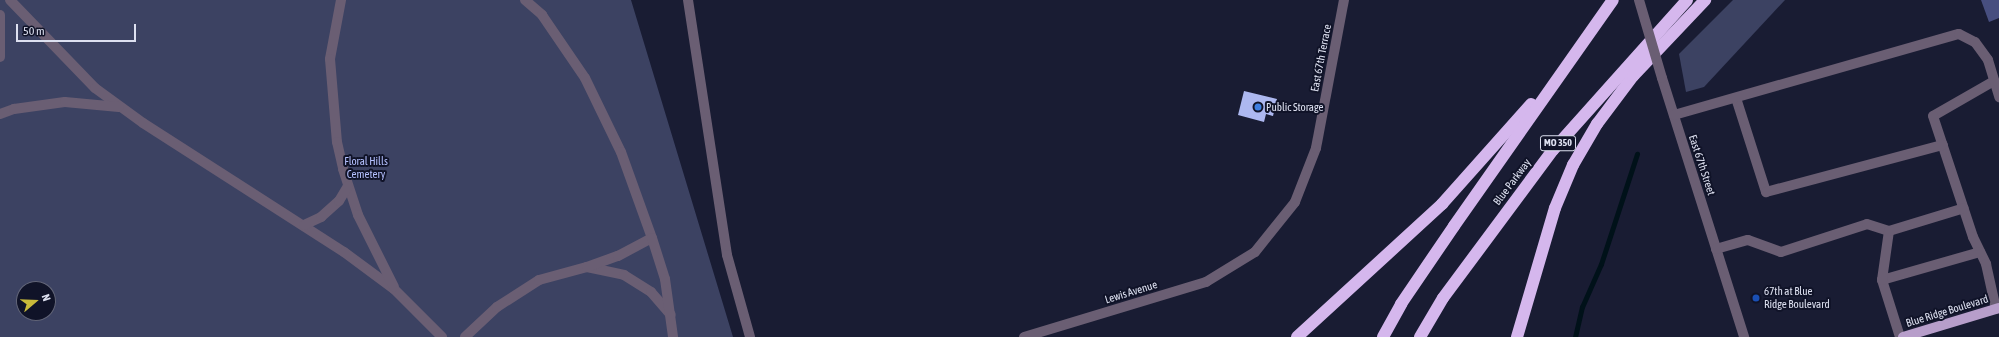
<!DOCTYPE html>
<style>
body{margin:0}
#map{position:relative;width:1999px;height:337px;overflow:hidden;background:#191c33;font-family:"Asap Condensed",sans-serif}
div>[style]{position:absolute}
.green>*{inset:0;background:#3c4262}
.forest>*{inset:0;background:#474e7f}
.stream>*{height:5px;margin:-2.5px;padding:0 2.5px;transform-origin:2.5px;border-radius:2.5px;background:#001119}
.building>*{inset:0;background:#adb8f0}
.minor>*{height:10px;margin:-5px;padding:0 5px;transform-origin:5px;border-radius:5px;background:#6a5e73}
.major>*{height:10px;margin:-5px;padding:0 5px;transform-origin:5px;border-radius:5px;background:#b79eca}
.highway>*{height:12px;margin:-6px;padding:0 6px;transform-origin:6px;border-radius:6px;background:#d5b7ed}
.minor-bridge>*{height:10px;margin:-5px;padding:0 5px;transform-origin:5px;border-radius:5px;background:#6a5e73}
.dots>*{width:11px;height:11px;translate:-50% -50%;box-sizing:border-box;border:2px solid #101328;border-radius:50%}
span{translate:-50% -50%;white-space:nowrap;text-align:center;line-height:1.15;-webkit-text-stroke:4px #101328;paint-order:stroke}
.shield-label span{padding:1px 3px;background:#101328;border:1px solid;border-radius:3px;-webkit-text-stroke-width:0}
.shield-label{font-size:10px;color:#dde0f0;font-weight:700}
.street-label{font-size:11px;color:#dde0f0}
.poi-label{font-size:11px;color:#dde0f0}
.left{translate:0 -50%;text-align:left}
.park-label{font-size:11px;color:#b5c1ff}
.north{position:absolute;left:16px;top:281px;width:40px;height:40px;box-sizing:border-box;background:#101328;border:1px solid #626578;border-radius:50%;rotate:71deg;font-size:11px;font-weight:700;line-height:16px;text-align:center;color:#dde0f0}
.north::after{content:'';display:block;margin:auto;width:14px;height:18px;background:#c9ba3a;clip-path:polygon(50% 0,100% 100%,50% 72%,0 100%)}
.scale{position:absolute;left:16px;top:24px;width:120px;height:18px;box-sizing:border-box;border:2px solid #dde0f0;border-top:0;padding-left:5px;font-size:12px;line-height:14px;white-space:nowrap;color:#dde0f0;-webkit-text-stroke:3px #101328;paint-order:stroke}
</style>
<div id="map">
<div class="green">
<i style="clip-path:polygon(evenodd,0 0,631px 0,733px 337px,0 337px,0 0,24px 289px,48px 289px,48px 313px,24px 313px,24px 289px)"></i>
<i style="clip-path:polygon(1733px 0,1785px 0,1704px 87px,1686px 92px,1679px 54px)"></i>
</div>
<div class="forest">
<i style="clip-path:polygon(1981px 0,1999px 0,1999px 18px,1989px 22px)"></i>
</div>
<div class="stream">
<i style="left:1575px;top:337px;width:31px;rotate:-77deg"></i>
<i style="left:1582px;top:307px;width:47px;rotate:-66.2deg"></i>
<i style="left:1601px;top:264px;width:116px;rotate:-71.9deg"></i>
</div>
<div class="building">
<i style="clip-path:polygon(1244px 91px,1277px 99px,1273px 116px,1266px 114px,1264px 122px,1238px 115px)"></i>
</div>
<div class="minor">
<i style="left:10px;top:0;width:122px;rotate:46deg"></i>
<i style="left:95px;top:88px;width:59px;rotate:36.1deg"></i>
<i style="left:143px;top:123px;width:239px;rotate:32.7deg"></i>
<i style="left:344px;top:252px;width:62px;rotate:36.5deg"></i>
<i style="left:394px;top:289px;width:68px;rotate:45deg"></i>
<i style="left:341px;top:0;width:60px;rotate:100.6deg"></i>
<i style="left:330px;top:59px;width:83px;rotate:85.2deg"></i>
<i style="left:337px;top:142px;width:28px;rotate:77deg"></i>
<i style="left:343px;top:169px;width:48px;rotate:71.9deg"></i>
<i style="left:358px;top:215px;width:80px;rotate:63.4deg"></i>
<i style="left:525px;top:0;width:23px;rotate:41deg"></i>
<i style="left:542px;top:15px;width:76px;rotate:55.7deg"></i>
<i style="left:585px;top:78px;width:82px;rotate:64.1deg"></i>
<i style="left:621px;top:152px;width:91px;rotate:70.2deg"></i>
<i style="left:688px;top:0;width:258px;rotate:81.3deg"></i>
<i style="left:727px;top:255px;width:85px;rotate:74.3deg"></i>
<i style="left:0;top:15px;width:42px;rotate:90deg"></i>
<i style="left:1662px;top:78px;width:272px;rotate:72.4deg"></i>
<i style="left:1994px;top:81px;width:70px;rotate:150.2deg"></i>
<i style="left:1933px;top:116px;width:127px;rotate:71.7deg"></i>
<i style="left:1973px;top:237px;width:30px;rotate:64deg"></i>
<i style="left:1986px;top:264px;width:46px;rotate:77.5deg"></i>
<i style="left:1736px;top:98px;width:99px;rotate:72.3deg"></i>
<i style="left:1766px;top:192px;width:183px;rotate:-14.9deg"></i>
<i style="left:0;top:114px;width:15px;rotate:-20deg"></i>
<i style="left:14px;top:109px;width:51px;rotate:-7.8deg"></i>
<i style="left:65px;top:102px;width:54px;rotate:5.3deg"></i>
<i style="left:1674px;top:115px;width:296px;rotate:-15.9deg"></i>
<i style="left:1959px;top:34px;width:18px;rotate:27deg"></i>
<i style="left:1975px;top:42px;width:22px;rotate:54deg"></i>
<i style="left:1988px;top:60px;width:39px;rotate:73deg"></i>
<i style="left:304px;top:225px;width:19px;rotate:-25deg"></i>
<i style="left:321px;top:217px;width:24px;rotate:-42deg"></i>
<i style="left:339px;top:201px;width:17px;rotate:-59deg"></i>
<i style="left:1716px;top:249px;width:33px;rotate:-16deg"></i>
<i style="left:1748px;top:240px;width:35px;rotate:20deg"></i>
<i style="left:1781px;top:252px;width:90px;rotate:-18deg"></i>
<i style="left:1867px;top:224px;width:23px;rotate:18deg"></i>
<i style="left:587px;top:267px;width:38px;rotate:12deg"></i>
<i style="left:624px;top:275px;width:32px;rotate:32deg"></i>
<i style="left:651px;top:292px;width:30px;rotate:49deg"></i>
<i style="left:1882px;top:280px;width:102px;rotate:-15.9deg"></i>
<i style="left:465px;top:337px;width:44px;rotate:-43.2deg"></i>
<i style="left:497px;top:307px;width:50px;rotate:-32.7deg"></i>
<i style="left:539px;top:280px;width:50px;rotate:-15.2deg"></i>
<i style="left:587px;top:267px;width:33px;rotate:-20deg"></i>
<i style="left:618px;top:256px;width:38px;rotate:-28deg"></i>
<i style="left:652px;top:238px;width:43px;rotate:72.4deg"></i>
<i style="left:665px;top:279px;width:59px;rotate:82.1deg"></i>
<i style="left:1024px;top:337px;width:190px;rotate:-16.8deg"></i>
<i style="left:1206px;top:282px;width:57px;rotate:-31.5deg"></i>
<i style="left:1255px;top:252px;width:64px;rotate:-51.3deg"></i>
<i style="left:1295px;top:202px;width:58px;rotate:-68.7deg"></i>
<i style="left:1316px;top:148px;width:151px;rotate:-79.3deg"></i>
<i style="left:1900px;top:337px;width:60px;rotate:-107.5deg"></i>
<i style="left:1882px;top:280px;width:49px;rotate:-81.9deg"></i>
<i style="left:1889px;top:231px;width:78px;rotate:-17deg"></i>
</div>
<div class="major">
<i style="left:1903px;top:337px;width:100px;rotate:-16.8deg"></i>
</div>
<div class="highway">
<i style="left:1297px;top:337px;width:197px;rotate:-42.5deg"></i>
<i style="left:1442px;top:204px;width:134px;rotate:-48.3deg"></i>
<i style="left:1383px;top:337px;width:38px;rotate:-61deg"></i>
<i style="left:1401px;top:304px;width:94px;rotate:-55.8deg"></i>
<i style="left:1454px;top:226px;width:276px;rotate:-54.9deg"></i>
<i style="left:1420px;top:337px;width:45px;rotate:-59.5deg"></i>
<i style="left:1443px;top:298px;width:184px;rotate:-53.4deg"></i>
<i style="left:1553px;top:150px;width:201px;rotate:-48.2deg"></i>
<i style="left:1517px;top:337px;width:134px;rotate:-73.6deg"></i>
<i style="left:1555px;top:208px;width:47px;rotate:-67.3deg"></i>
<i style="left:1573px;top:165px;width:48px;rotate:-59.7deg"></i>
<i style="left:1597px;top:124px;width:60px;rotate:-53.1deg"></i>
<i style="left:1633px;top:76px;width:105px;rotate:-46.5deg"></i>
</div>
<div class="minor-bridge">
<i style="left:1639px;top:0;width:81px;rotate:73.6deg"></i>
</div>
<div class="dots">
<i style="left:1258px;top:107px;background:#3f7fe0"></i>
<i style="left:1756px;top:298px;background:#1a4fb4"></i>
</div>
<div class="shield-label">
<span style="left:1558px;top:143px">MO 350</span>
</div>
<div class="street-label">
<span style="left:1321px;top:58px;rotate:-79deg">East 67th Terrace</span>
<span style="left:1702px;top:165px;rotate:72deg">East 67th Street</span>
<span style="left:1512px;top:182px;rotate:-53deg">Blue Parkway</span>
<span style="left:1131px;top:292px;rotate:-17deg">Lewis Avenue</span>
<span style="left:1947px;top:311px;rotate:-17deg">Blue Ridge Boulevard</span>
</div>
<div class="poi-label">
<span class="left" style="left:1266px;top:107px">Public Storage</span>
<span class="left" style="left:1764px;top:298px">67th at Blue<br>Ridge Boulevard</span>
</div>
<div class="park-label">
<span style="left:366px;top:168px">Floral Hills<br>Cemetery</span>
</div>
<div class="north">N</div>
<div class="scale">50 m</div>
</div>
